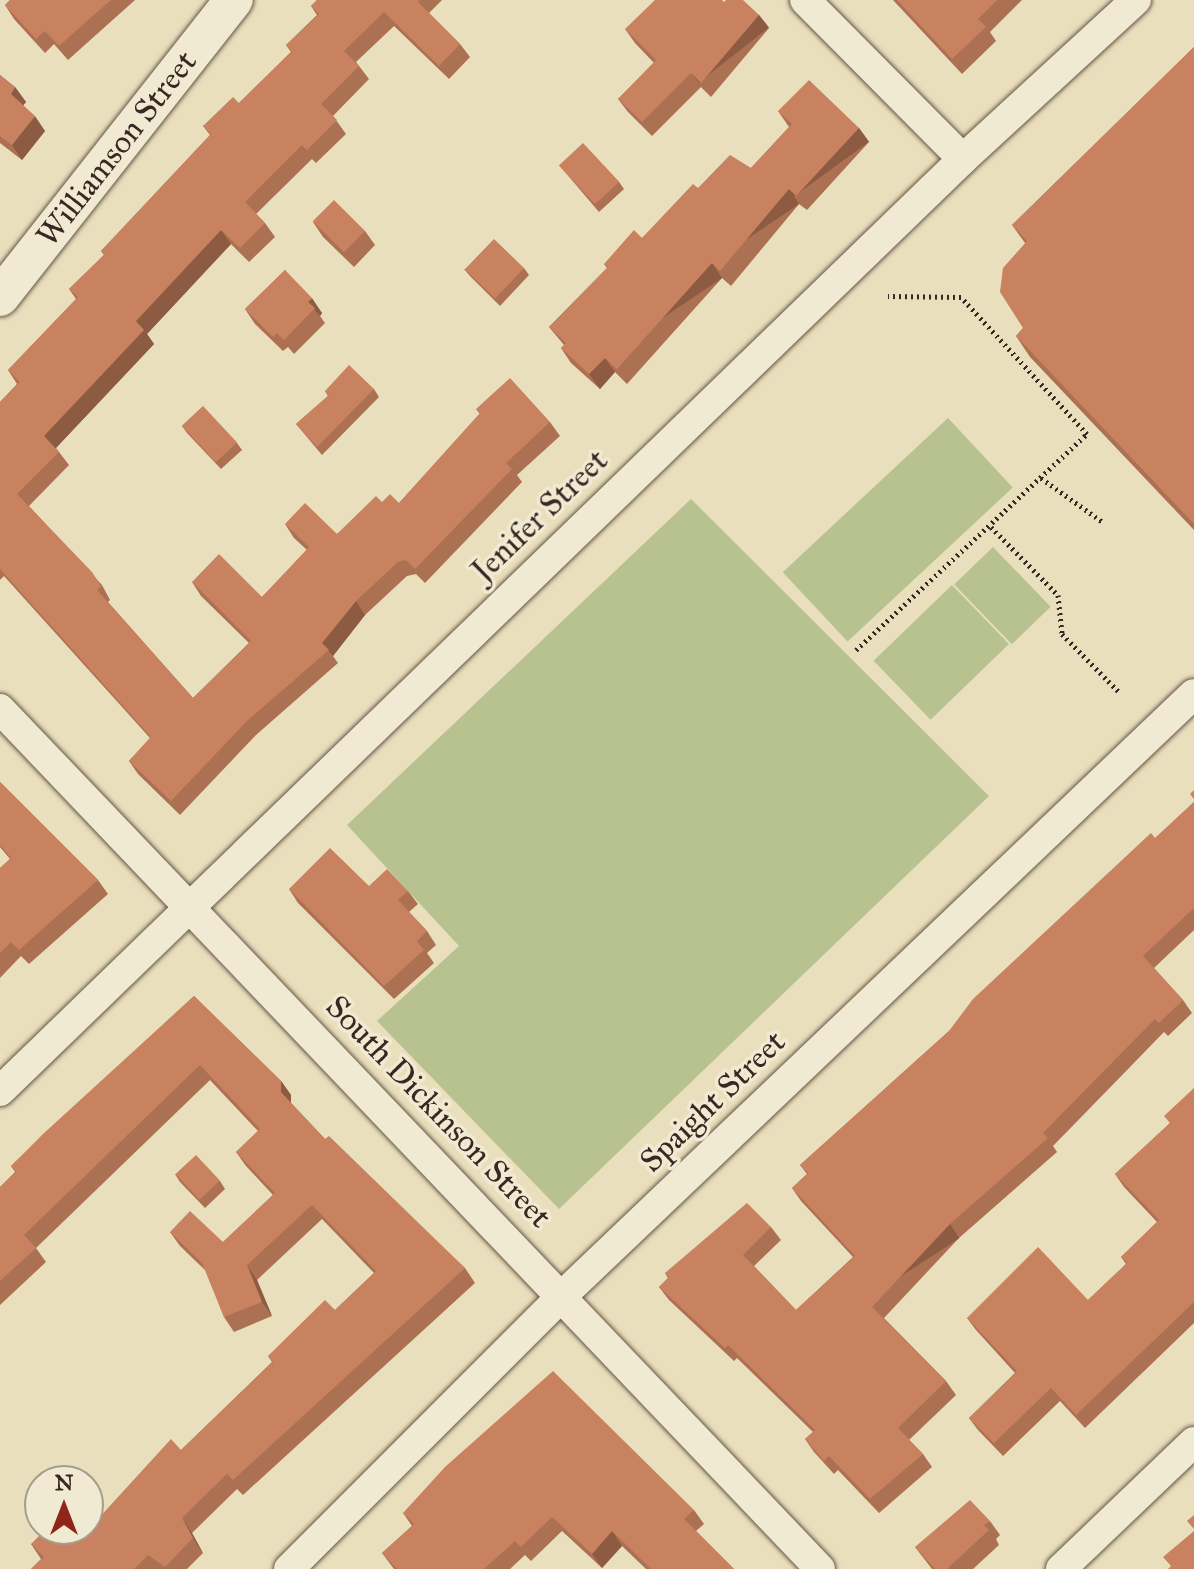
<!DOCTYPE html>
<style>
body{margin:0}
#map{position:relative;width:1194px;height:1569px;overflow:hidden;background:#eadfbc;font-family:"IM FELL Great Primer",serif}
div>[style]{position:absolute}
.green>*{inset:0;background:#b7c290;transform-origin:0 0}
.path>*{height:5px;margin-top:-2.5px;transform-origin:0;background:repeating-linear-gradient(90deg,#392821 0 2px,transparent 0 6px)}
.roads{filter:drop-shadow(0 0 2px #655648) drop-shadow(0 0 2px #655648)}
.minor>*{height:30px;margin:-15px;padding:0 15px;transform-origin:15px;border-radius:15px;background:#f1ead3}
.tertiary>*{height:38px;margin:-19px;padding:0 19px;transform-origin:19px;border-radius:19px;background:#f1ead3}
.wall>*{inset:0;background:#ac7052}
.shaded-wall>*{inset:0;background:#8c5b42;transform-origin:0 0}
.building>*{inset:0;background:#c8825f;transform-origin:0 0}
span{translate:-50% -50%;white-space:nowrap;text-align:center;line-height:1.15;-webkit-text-stroke:7px #f1ead3;paint-order:stroke}
.street-label{font-size:32px;color:#392821}
.north{position:absolute;left:24px;top:1465px;width:80px;height:80px;box-sizing:border-box;background:#f1ead3;border:2px solid #a79c8c;border-radius:50%;rotate:0deg;font-size:22px;font-weight:700;line-height:32px;text-align:center;color:#392821}
.north::after{content:'';display:block;margin:auto;width:28px;height:36px;background:#8f2418;clip-path:polygon(50% 0,100% 100%,50% 72%,0 100%)}
</style>
<div id="map">
<div class="green">
<i style="left:948px;top:418px;width:95px;height:226px;rotate:47deg"></i>
<i style="clip-path:polygon(691px 499px,989px 796px,559px 1209px,377px 1021px,459px 946px,347px 825px)"></i>
<i style="left:993px;top:547px;width:83px;height:54px;rotate:46deg"></i>
<i style="left:952px;top:585px;width:82px;height:109px;rotate:46deg"></i>
</div>
<div class="path">
<i style="left:1041px;top:478px;width:77px;rotate:35.5deg"></i>
<i style="left:991px;top:527px;width:95px;rotate:45.4deg"></i>
<i style="left:1058px;top:595px;width:39px;rotate:84deg"></i>
<i style="left:1062px;top:634px;width:81px;rotate:45.5deg"></i>
<i style="left:856px;top:650px;width:316px;rotate:-43.1deg"></i>
<i style="left:1087px;top:434px;width:186px;rotate:-132.6deg"></i>
<i style="left:961px;top:297px;width:73px;rotate:-179.2deg"></i>
</div>
<div class="roads">
<div class="minor">
<i style="left:805px;top:0;width:224px;rotate:45.2deg"></i>
<i style="left:0;top:709px;width:1188px;rotate:46.36deg"></i>
<i style="left:0;top:1091px;width:1340px;rotate:-44.06deg"></i>
<i style="left:963px;top:159px;width:235px;rotate:-42.6deg"></i>
<i style="left:289px;top:1569px;width:387px;rotate:-45deg"></i>
<i style="left:563px;top:1295px;width:871px;rotate:-43.61deg"></i>
<i style="left:1061px;top:1569px;width:184px;rotate:-43.7deg"></i>
</div>
<div class="tertiary">
<i style="left:0;top:297px;width:378px;rotate:-51.8deg"></i>
</div>
</div>
<div class="wall">
<i style="clip-path:polygon(10px 0,135px 0,68px 60px,54px 44px,45px 53px,14px 19px,5px 5px)"></i>
<i style="clip-path:polygon(317px 0,442px 0,429px 13px,460px 44px,470px 57px,449px 79px,394px 26px,356px 62px,369px 79px,333px 116px,346px 134px,316px 163px,312px 159px,256px 214px,265px 223px,275px 237px,249px 262px,231px 244px,147px 334px,154px 344px,56px 448px,69px 465px,29px 506px,102px 585px,110px 600px,108px 602px,193px 698px,249px 643px,201px 596px,192px 582px,262px 597px,307px 550px,294px 538px,285px 524px,337px 534px,382px 502px,399px 503px,480px 414px,476px 409px,550px 422px,560px 436px,517px 475px,522px 482px,425px 583px,416px 574px,407px 576px,365px 615px,333px 656px,338px 663px,256px 735px,180px 815px,138px 774px,129px 761px,150px 738px,4px 576px,0 580px,0 402px,17px 384px,8px 370px,76px 299px,69px 289px,104px 255px,101px 251px,210px 135px,203px 126px,239px 103px,291px 52px,286px 45px,317px 15px,311px 6px)"></i>
<i style="clip-path:polygon(893px 0,1022px 0,990px 32px,996px 41px,962px 74px)"></i>
<i style="clip-path:polygon(724px 2px,759px 15px,769px 28px,711px 97px,701px 87px,652px 136px,628px 112px,618px 99px,654px 63px,635px 43px,625px 29px)"></i>
<i style="clip-path:polygon(1194px 47px,1194px 530px,1030px 357px,1016px 336px,1023px 328px,1025px 243px,1012px 225px)"></i>
<i style="clip-path:polygon(0 75px,15px 87px,26px 102px,23px 105px,45px 131px,22px 160px,0 143px)"></i>
<i style="clip-path:polygon(778px 111px,859px 128px,869px 142px,807px 210px,799px 204px,731px 286px,722px 278px,627px 384px,615px 372px,600px 389px,571px 363px,561px 348px,564px 345px,549px 327px,607px 268px,604px 264px,642px 238px,698px 188px,751px 168px,789px 127px)"></i>
<i style="clip-path:polygon(559px 165px,619px 182px,624px 189px,599px 212px)"></i>
<i style="clip-path:polygon(313px 222px,365px 231px,375px 245px,354px 267px,323px 237px)"></i>
<i style="clip-path:polygon(524px 268px,529px 275px,500px 306px,470px 276px,464px 269px)"></i>
<i style="clip-path:polygon(285px 270px,322px 313px,320px 316px,325px 323px,294px 354px,288px 347px,283px 351px,255px 324px,245px 309px)"></i>
<i style="clip-path:polygon(374px 389px,379px 397px,322px 455px,296px 424px,328px 396px,325px 391px)"></i>
<i style="clip-path:polygon(182px 426px,237px 443px,242px 450px,221px 469px,187px 433px)"></i>
<i style="clip-path:polygon(0 782px,98px 880px,108px 894px,29px 964px,21px 956px,0 978px,0 868px,10px 859px,0 847px)"></i>
<i style="clip-path:polygon(1194px 802px,1194px 930px,1154px 968px,1183px 1000px,1192px 1013px,1168px 1036px,1164px 1032px,1053px 1146px,1057px 1152px,959px 1238px,884px 1318px,946px 1381px,956px 1395px,909px 1440px,923px 1454px,932px 1467px,879px 1513px,838px 1470px,834px 1474px,814px 1452px,805px 1439px,813px 1432px,737px 1358px,734px 1361px,669px 1300px,659px 1287px,668px 1278px,665px 1273px,771px 1227px,781px 1240px,754px 1266px,796px 1310px,853px 1257px,801px 1201px,792px 1188px,807px 1174px,800px 1165px,949px 1031px)"></i>
<i style="clip-path:polygon(369px 886px,408px 891px,418px 904px,409px 912px,427px 931px,436px 945px,427px 953px,434px 963px,394px 999px,298px 903px,289px 889px)"></i>
<i style="clip-path:polygon(194px 996px,281px 1081px,291px 1095px,291px 1103px,325px 1139px,465px 1268px,475px 1283px,243px 1495px,237px 1489px,192px 1533px,203px 1553px,187px 1569px,31px 1569px,41px 1559px,31px 1544px,88px 1529px,97px 1520px,181px 1450px,272px 1362px,268px 1356px,335px 1310px,374px 1273px,322px 1219px,257px 1280px,272px 1316px,234px 1332px,224px 1317px,206px 1271px,180px 1246px,170px 1232px,223px 1242px,273px 1195px,246px 1166px,236px 1152px,258px 1131px,210px 1080px,36px 1248px,46px 1262px,0 1305px,0 1187px,15px 1172px,11px 1166px)"></i>
<i style="clip-path:polygon(1194px 1088px,1194px 1323px,1085px 1428px,1060px 1401px,1003px 1456px,978px 1430px,969px 1418px,1015px 1373px,976px 1330px,967px 1318px,1088px 1300px,1126px 1264px,1121px 1257px,1157px 1222px,1124px 1187px,1115px 1174px,1169px 1124px)"></i>
<i style="clip-path:polygon(175px 1174px,220px 1181px,225px 1189px,205px 1208px,180px 1182px)"></i>
<i style="clip-path:polygon(694px 1510px,704px 1524px,696px 1531px,734px 1569px,646px 1569px,622px 1546px,602px 1568px,562px 1531px,531px 1561px,525px 1555px,510px 1569px,394px 1569px,382px 1553px,412px 1526px,403px 1513px)"></i>
<i style="clip-path:polygon(990px 1521px,1000px 1535px,996px 1539px,999px 1545px,973px 1569px,932px 1569px,915px 1547px)"></i>
</div>
<div class="shaded-wall">
<i style="left:759px;top:15px;width:16px;height:89px;rotate:52deg"></i>
<i style="clip-path:polygon(15px 87px,26px 102px,21px 108px,11px 94px)"></i>
<i style="clip-path:polygon(35px 116px,45px 131px,22px 160px,12px 145px)"></i>
<i style="left:859px;top:128px;width:17px;height:93px;rotate:54deg"></i>
<i style="left:789px;top:189px;width:18px;height:107px;rotate:56deg"></i>
<i style="clip-path:polygon(221px 230px,231px 244px,147px 334px,154px 344px,54px 450px,44px 436px,136px 321px)"></i>
<i style="left:712px;top:263px;width:18px;height:142px;rotate:56deg"></i>
<i style="clip-path:polygon(312px 298px,322px 313px,320px 316px,308px 302px)"></i>
<i style="clip-path:polygon(605px 358px,615px 372px,600px 389px,589px 374px)"></i>
<i style="clip-path:polygon(356px 601px,365px 615px,333px 656px,322px 643px)"></i>
<i style="clip-path:polygon(281px 1081px,291px 1095px,291px 1106px,281px 1092px)"></i>
<i style="left:950px;top:1224px;width:17px;height:114px;rotate:57deg"></i>
<i style="clip-path:polygon(247px 1265px,257px 1280px,272px 1316px,262px 1302px)"></i>
<i style="clip-path:polygon(182px 1518px,192px 1533px,203px 1553px,193px 1538px)"></i>
<i style="clip-path:polygon(612px 1531px,622px 1546px,602px 1568px,592px 1554px)"></i>
</div>
<div class="building">
<i style="clip-path:polygon(10px 0,111px 0,59px 46px,45px 31px,36px 39px,5px 5px)"></i>
<i style="clip-path:polygon(317px 0,419px 0,418px 2px,460px 44px,439px 66px,384px 12px,344px 51px,359px 66px,321px 104px,337px 120px,307px 150px,302px 145px,245px 202px,265px 223px,240px 248px,221px 230px,136px 321px,144px 330px,44px 436px,59px 452px,17px 494px,92px 572px,101px 586px,97px 590px,193px 698px,251px 641px,192px 582px,219px 554px,262px 597px,309px 547px,285px 524px,305px 503px,337px 534px,376px 496px,382px 502px,390px 494px,399px 503px,480px 413px,476px 409px,510px 378px,550px 422px,506px 463px,512px 469px,415px 569px,406px 560px,398px 562px,356px 601px,322px 643px,329px 650px,247px 721px,171px 801px,129px 761px,151px 737px,0 569px,0 402px,20px 382px,8px 370px,78px 297px,69px 289px,105px 254px,101px 251px,211px 134px,203px 126px,233px 97px,239px 103px,292px 51px,286px 45px,319px 14px,311px 6px)"></i>
<i style="clip-path:polygon(655px 0,722px 0,724px 2px,726px 0,743px 0,759px 15px,701px 83px,691px 73px,642px 122px,618px 99px,656px 60px,625px 29px)"></i>
<i style="clip-path:polygon(897px 0,997px 0,978px 19px,986px 27px,952px 59px)"></i>
<i style="clip-path:polygon(1194px 47px,1194px 524px,1016px 336px,1023px 328px,1000px 292px,1003px 268px,1027px 241px,1012px 225px)"></i>
<i style="clip-path:polygon(0 75px,15px 87px,11px 94px,35px 116px,12px 145px,0 136px)"></i>
<i style="clip-path:polygon(809px 80px,859px 128px,796px 196px,789px 189px,720px 271px,712px 263px,617px 369px,605px 358px,589px 374px,561px 348px,566px 343px,549px 327px,608px 267px,604px 264px,634px 230px,642px 238px,693px 184px,698px 188px,730px 155px,751px 168px,792px 124px,778px 111px)"></i>
<i style="left:583px;top:143px;width:53px;height:33px;rotate:47deg"></i>
<i style="left:334px;top:200px;width:44px;height:30px;rotate:45deg"></i>
<i style="left:494px;top:239px;width:42px;height:42px;rotate:44deg"></i>
<i style="clip-path:polygon(285px 270px,312px 298px,308px 302px,315px 308px,284px 340px,277px 333px,273px 337px,245px 309px)"></i>
<i style="clip-path:polygon(349px 365px,374px 389px,317px 447px,296px 424px,329px 395px,325px 391px)"></i>
<i style="left:203px;top:406px;width:50px;height:29px;rotate:47deg"></i>
<i style="clip-path:polygon(0 782px,98px 880px,19px 950px,11px 942px,0 953px,0 868px,11px 858px,0 845px)"></i>
<i style="clip-path:polygon(1194px 790px,1194px 799px,1190px 794px)"></i>
<i style="clip-path:polygon(1194px 802px,1194px 908px,1143px 956px,1183px 1000px,1159px 1023px,1155px 1019px,1043px 1133px,1048px 1138px,950px 1224px,872px 1307px,946px 1381px,898px 1428px,923px 1454px,870px 1499px,829px 1456px,824px 1461px,805px 1439px,815px 1430px,728px 1345px,725px 1348px,659px 1287px,669px 1277px,665px 1273px,747px 1203px,771px 1227px,743px 1255px,796px 1310px,855px 1256px,792px 1188px,808px 1173px,800px 1165px,949px 1031px,973px 999px,1151px 833px,1155px 838px)"></i>
<i style="clip-path:polygon(330px 848px,369px 886px,387px 869px,408px 891px,398px 900px,427px 931px,417px 941px,424px 950px,384px 986px,289px 889px)"></i>
<i style="clip-path:polygon(194px 996px,281px 1081px,281px 1092px,325px 1139px,329px 1136px,465px 1268px,233px 1480px,227px 1474px,182px 1518px,193px 1538px,165px 1567px,148px 1555px,134px 1569px,31px 1569px,44px 1557px,31px 1544px,46px 1529px,88px 1529px,88px 1511px,97px 1520px,171px 1439px,181px 1450px,273px 1362px,268px 1356px,325px 1300px,335px 1310px,376px 1271px,312px 1205px,247px 1265px,262px 1302px,224px 1317px,202px 1263px,170px 1232px,190px 1211px,223px 1242px,275px 1193px,236px 1152px,260px 1129px,200px 1065px,24px 1235px,36px 1248px,0 1281px,0 1187px,16px 1172px,11px 1166px,43px 1134px)"></i>
<i style="clip-path:polygon(1194px 1088px,1194px 1302px,1076px 1415px,1051px 1388px,994px 1443px,969px 1418px,1017px 1371px,967px 1318px,1038px 1247px,1088px 1300px,1127px 1263px,1121px 1257px,1159px 1220px,1115px 1174px,1170px 1123px,1164px 1116px)"></i>
<i style="left:196px;top:1155px;width:35px;height:28px;rotate:47deg"></i>
<i style="clip-path:polygon(553px 1371px,694px 1510px,684px 1519px,734px 1569px,651px 1569px,612px 1531px,592px 1554px,552px 1517px,521px 1547px,515px 1541px,484px 1569px,397px 1569px,382px 1553px,414px 1524px,403px 1513px,445px 1467px)"></i>
<i style="clip-path:polygon(970px 1500px,990px 1521px,984px 1525px,989px 1530px,947px 1569px,935px 1569px,915px 1547px)"></i>
<i style="clip-path:polygon(1194px 1515px,1194px 1529px,1187px 1521px)"></i>
<i style="clip-path:polygon(1194px 1531px,1194px 1569px,1168px 1569px,1171px 1566px,1163px 1557px)"></i>
</div>
<div class="street-label">
<span style="left:117px;top:149px;rotate:-52deg">Williamson Street</span>
<span style="left:540px;top:516px;rotate:-44deg">Jenifer Street</span>
<span style="left:713px;top:1102px;rotate:-44deg">Spaight Street</span>
<span style="left:438px;top:1112px;rotate:46deg">South Dickinson Street</span>
</div>
<div class="north">N</div>
</div>
